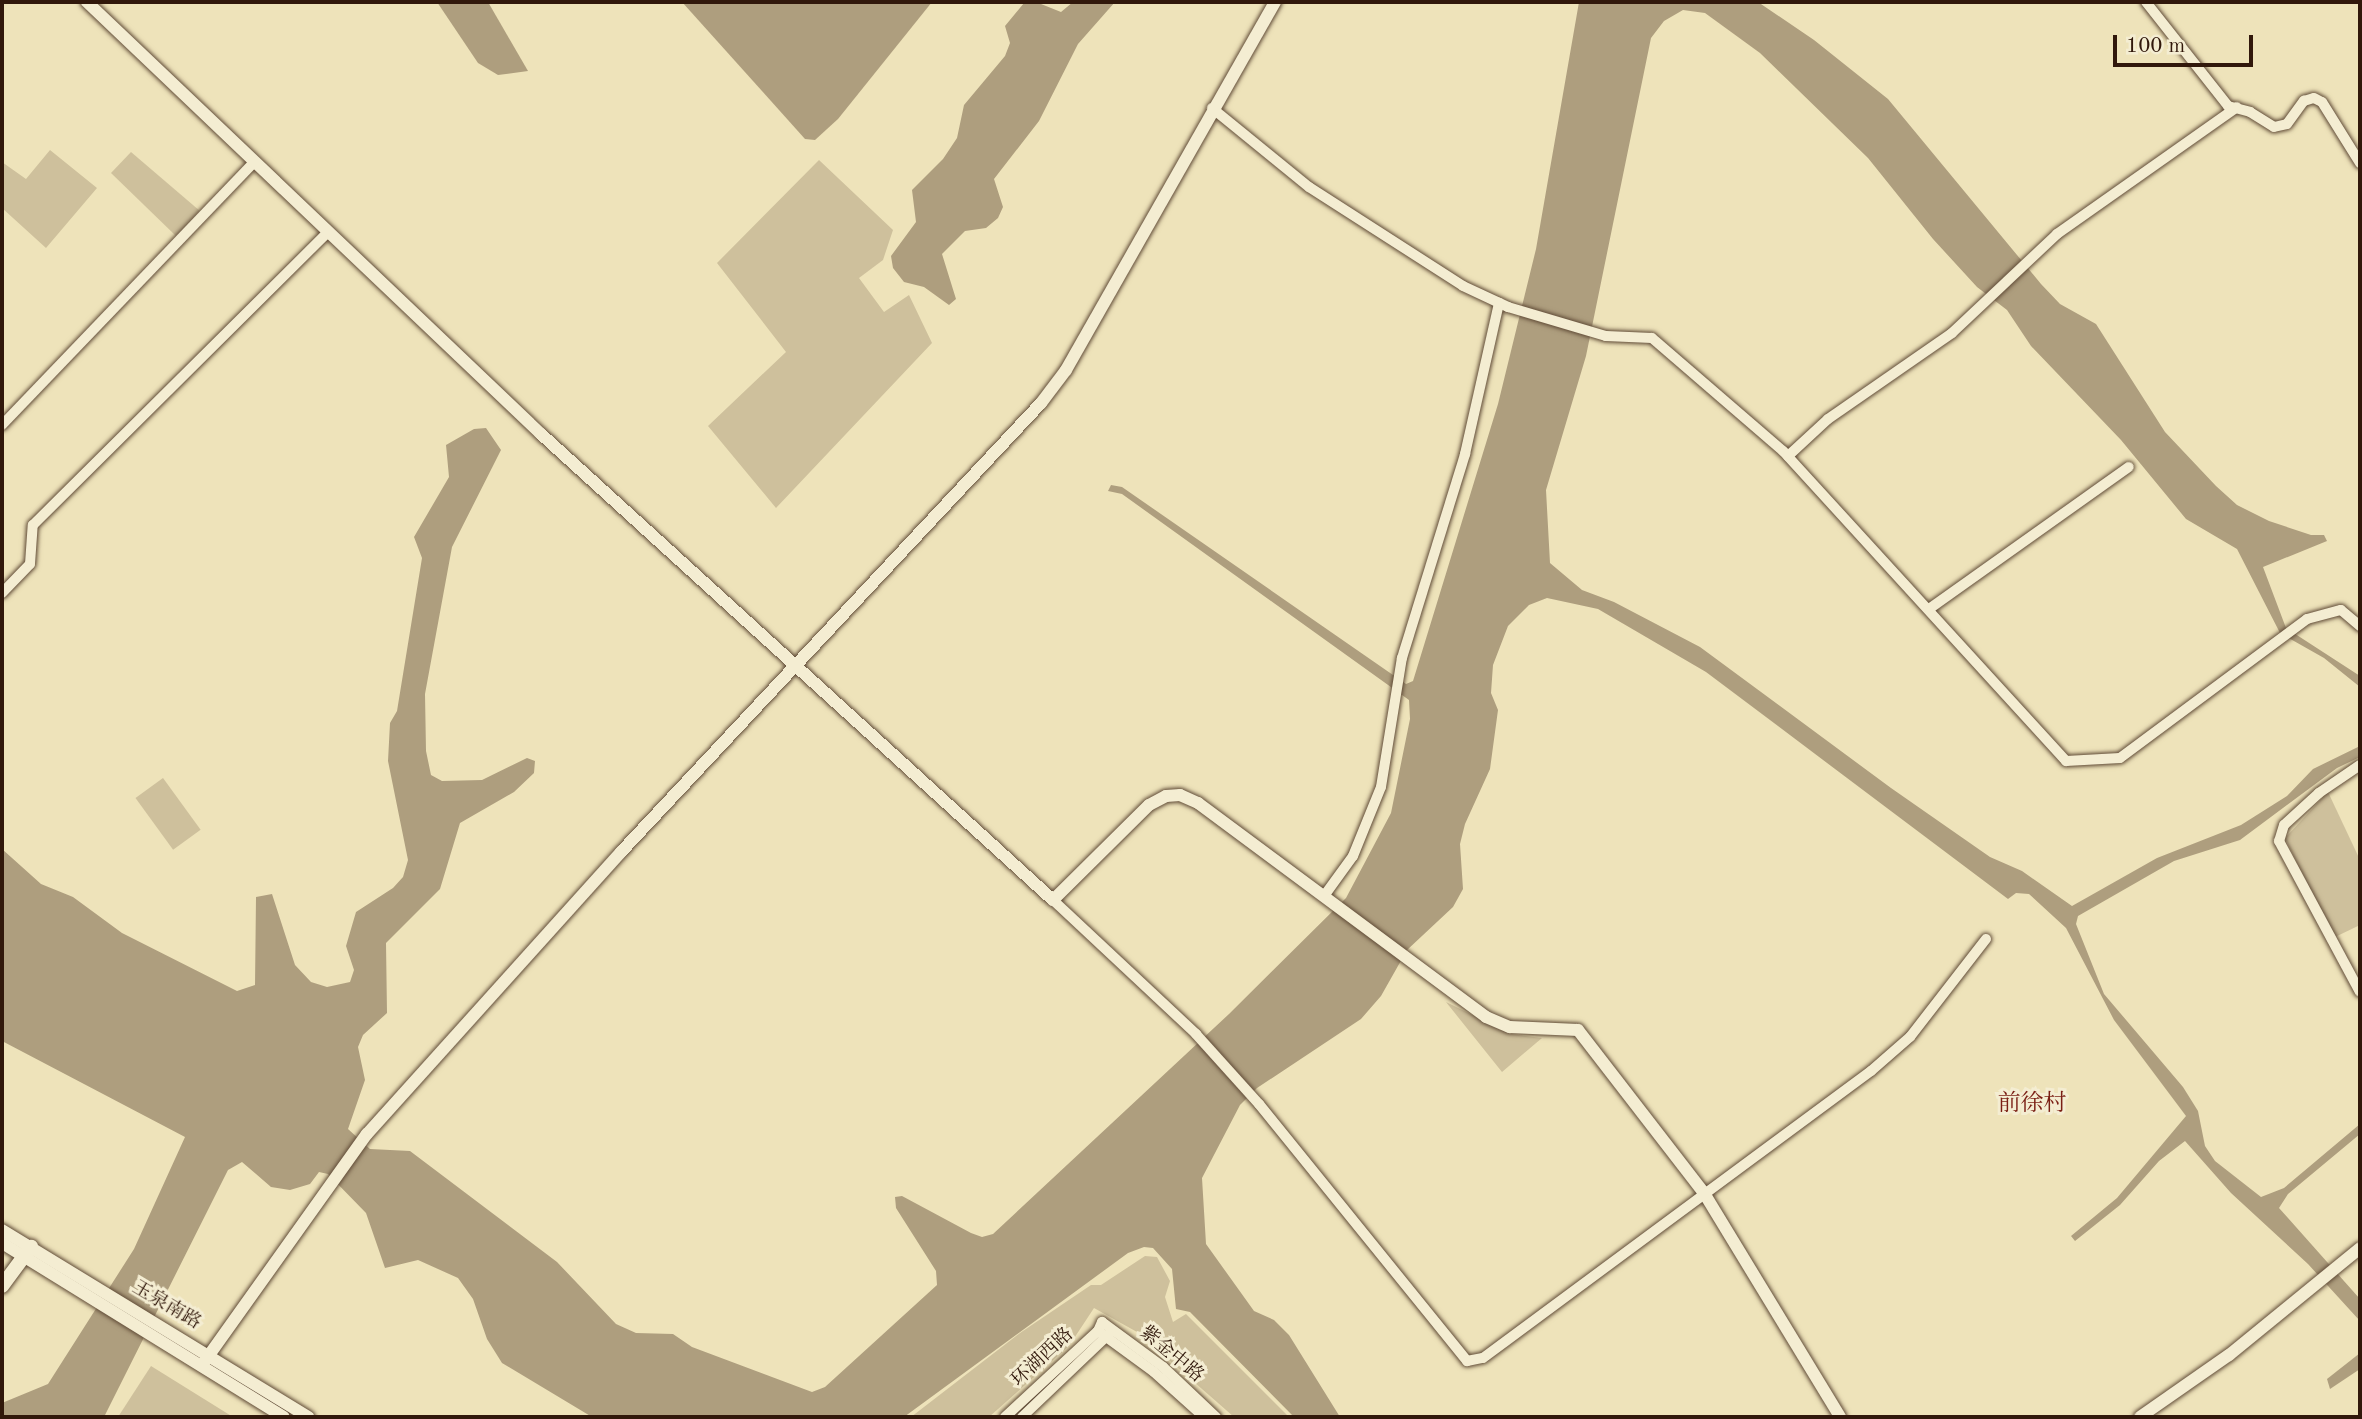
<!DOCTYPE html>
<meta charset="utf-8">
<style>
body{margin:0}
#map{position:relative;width:2362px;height:1419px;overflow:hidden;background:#eee3ba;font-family:"Old Standard TT","Noto Serif SC",serif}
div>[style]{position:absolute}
.green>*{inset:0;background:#cec09c;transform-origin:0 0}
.water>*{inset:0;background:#ae9e7e}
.roads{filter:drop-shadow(0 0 2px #604b37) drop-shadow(0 0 2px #604b37)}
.minor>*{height:10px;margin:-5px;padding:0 5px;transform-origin:5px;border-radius:5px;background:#f4edd2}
.tertiary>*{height:12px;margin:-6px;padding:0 6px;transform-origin:6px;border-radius:6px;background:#f4edd2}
.secondary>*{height:14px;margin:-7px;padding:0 7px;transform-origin:7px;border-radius:7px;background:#f4edd2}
span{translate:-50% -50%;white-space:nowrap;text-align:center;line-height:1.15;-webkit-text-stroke:6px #f4edd2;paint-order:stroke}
.street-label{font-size:19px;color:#31180b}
.quarter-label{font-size:23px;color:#7a1f14}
.frame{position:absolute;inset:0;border:4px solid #31180b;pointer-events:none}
.scale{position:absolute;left:2113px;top:35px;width:140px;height:32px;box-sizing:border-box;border:4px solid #31180b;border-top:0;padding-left:9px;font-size:21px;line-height:24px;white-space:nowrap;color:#31180b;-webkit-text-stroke:5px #f4edd2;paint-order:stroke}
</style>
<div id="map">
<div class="green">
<i style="clip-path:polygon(50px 150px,97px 188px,46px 248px,2px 208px,2px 162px,26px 179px)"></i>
<i style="clip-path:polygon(131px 152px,200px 211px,176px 236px,111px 173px)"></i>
<i style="clip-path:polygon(819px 160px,893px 230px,883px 260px,859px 278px,884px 312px,909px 295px,932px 343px,776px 508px,708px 426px,786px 352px,717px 263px)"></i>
<i style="left:163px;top:778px;width:64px;height:34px;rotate:54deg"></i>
<i style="clip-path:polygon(2328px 792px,2360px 860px,2360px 925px,2333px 938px,2285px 838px)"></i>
<i style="clip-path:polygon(1446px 1002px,1511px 1034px,1542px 1038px,1502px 1072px)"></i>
<i style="clip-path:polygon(1145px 1256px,1157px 1257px,1170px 1281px,1165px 1297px,1173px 1322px,1186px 1314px,1289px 1417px,1234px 1417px,1137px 1332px,1094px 1308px,1069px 1346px,989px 1417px,911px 1417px,1020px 1333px,1091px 1285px,1101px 1285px)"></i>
<i style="clip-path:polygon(151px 1366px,233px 1417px,118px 1417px)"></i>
</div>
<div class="water">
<i style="clip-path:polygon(437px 2px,488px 2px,528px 71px,498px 75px,478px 63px)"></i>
<i style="clip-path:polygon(682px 2px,932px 2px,838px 119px,815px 140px,805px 139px)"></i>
<i style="clip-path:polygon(1036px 2px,1061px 12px,1073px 2px,1115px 2px,1078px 44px,1039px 121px,994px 179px,1003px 207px,998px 218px,986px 228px,965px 231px,942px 254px,956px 299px,949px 305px,924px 287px,904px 282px,893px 268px,891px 256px,916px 222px,912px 190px,943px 159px,957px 138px,964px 105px,1005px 56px,1010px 43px,1005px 26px,1024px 3px)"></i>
<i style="clip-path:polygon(1579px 2px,1758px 2px,1814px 40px,1888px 99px,2041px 284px,2060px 304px,2096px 324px,2165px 432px,2216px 486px,2237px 505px,2269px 521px,2311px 535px,2324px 535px,2327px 541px,2263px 567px,2286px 628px,2360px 676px,2360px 687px,2324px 658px,2280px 633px,2237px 549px,2186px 519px,2121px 440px,2031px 346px,2007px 310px,1977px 287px,1933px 239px,1868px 158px,1760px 53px,1705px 13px,1683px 10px,1664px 21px,1651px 38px,1586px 356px,1546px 490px,1550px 563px,1582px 590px,1614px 602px,1700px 647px,1891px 788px,1990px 857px,2022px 871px,2072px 906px,2157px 858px,2241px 825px,2287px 796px,2313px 769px,2360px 746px,2360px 757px,2337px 768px,2240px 840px,2174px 861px,2078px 916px,2076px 924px,2104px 994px,2183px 1087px,2198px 1111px,2205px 1146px,2215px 1161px,2261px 1197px,2284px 1188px,2360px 1124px,2360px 1134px,2288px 1194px,2279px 1208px,2360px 1299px,2360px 1321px,2308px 1264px,2231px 1193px,2185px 1141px,2159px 1161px,2120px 1205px,2075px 1241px,2071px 1236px,2117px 1198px,2186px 1116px,2114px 1020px,2066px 928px,2029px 894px,2016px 893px,2008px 899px,1706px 672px,1598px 609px,1547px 598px,1529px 605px,1508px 626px,1493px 665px,1491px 693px,1498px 710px,1490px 769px,1465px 824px,1460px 844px,1463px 889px,1453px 907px,1407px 950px,1381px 996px,1361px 1019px,1257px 1088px,1240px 1105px,1202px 1178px,1206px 1244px,1254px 1311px,1274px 1320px,1289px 1335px,1340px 1417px,1294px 1417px,1190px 1312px,1176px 1309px,1172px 1269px,1153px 1248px,1144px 1247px,1128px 1253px,904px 1417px,592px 1417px,502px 1363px,487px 1339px,473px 1299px,458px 1278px,418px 1260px,385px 1268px,366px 1213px,328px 1174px,319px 1172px,310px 1184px,290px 1190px,271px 1187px,242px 1162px,228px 1170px,104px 1417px,2px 1417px,2px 1403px,48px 1384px,134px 1249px,185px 1137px,2px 1041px,2px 849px,41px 884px,73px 897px,122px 933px,237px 991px,255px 985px,256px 897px,272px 894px,295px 965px,311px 982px,327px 987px,350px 982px,354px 970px,346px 946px,356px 912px,393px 888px,403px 877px,408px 860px,388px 761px,390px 723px,397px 711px,422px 558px,414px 537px,449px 477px,446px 445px,474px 429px,486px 428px,501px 450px,452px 547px,425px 694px,426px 751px,431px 775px,442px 781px,482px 780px,527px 758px,535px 761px,534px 773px,514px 792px,460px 823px,440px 889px,386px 943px,387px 1013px,363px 1035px,358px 1047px,365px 1080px,348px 1129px,370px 1149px,410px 1151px,557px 1262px,616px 1324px,636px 1333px,673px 1334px,692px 1347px,812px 1392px,825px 1387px,937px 1285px,936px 1271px,896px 1208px,895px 1197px,902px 1196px,971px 1233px,982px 1237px,993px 1234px,1229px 1014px,1346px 898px,1391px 813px,1410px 719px,1409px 700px,1122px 494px,1108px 491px,1111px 485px,1122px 487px,1406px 684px,1413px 681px,1498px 404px,1536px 249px)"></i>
<i style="clip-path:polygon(2360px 1353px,2360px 1369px,2330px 1389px,2327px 1379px)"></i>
</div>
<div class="roads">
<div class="minor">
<i style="left:2146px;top:2px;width:132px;rotate:51.7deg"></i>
<i style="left:2228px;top:106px;width:23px;rotate:15deg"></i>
<i style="left:2250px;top:112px;width:28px;rotate:32deg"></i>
<i style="left:2274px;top:127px;width:13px;rotate:-13deg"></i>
<i style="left:2287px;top:124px;width:29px;rotate:-54deg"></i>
<i style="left:2304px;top:101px;width:10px;rotate:-17deg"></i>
<i style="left:2314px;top:98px;width:9px;rotate:27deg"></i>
<i style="left:2322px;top:102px;width:72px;rotate:58.1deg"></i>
<i style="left:1212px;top:108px;width:125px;rotate:39.2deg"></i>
<i style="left:1309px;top:187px;width:183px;rotate:32.7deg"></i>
<i style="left:1463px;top:286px;width:50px;rotate:25deg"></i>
<i style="left:1508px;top:307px;width:102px;rotate:16.5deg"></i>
<i style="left:1606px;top:336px;width:46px;rotate:2.5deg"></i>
<i style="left:1652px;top:338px;width:173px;rotate:40.8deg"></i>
<i style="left:1783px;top:451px;width:420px;rotate:47.6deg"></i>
<i style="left:2066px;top:761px;width:54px;rotate:-3.2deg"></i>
<i style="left:2120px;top:758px;width:233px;rotate:-36.6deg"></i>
<i style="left:2307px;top:619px;width:35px;rotate:-15deg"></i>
<i style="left:2341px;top:610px;width:25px;rotate:40deg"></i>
<i style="left:2px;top:425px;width:364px;rotate:-46.2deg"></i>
<i style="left:1788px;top:456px;width:54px;rotate:-42.8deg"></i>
<i style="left:1828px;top:419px;width:151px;rotate:-34.7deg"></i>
<i style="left:1952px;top:333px;width:144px;rotate:-43.3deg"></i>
<i style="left:2057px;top:234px;width:220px;rotate:-35.2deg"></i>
<i style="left:2px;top:593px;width:40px;rotate:-46deg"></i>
<i style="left:30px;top:564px;width:39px;rotate:-86deg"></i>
<i style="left:33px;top:525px;width:416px;rotate:-44.8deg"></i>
<i style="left:1929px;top:609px;width:245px;rotate:-35.4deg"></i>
<i style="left:2360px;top:765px;width:50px;rotate:145.7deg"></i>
<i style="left:2319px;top:793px;width:47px;rotate:137.6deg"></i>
<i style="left:2284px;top:825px;width:17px;rotate:107deg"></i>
<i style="left:2279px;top:841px;width:171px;rotate:61.8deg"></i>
<i style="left:1324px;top:896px;width:49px;rotate:-54.1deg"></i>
<i style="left:1353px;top:856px;width:74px;rotate:-67.9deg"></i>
<i style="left:1381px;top:787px;width:131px;rotate:-80.8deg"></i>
<i style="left:1402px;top:658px;width:214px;rotate:-72.8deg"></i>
<i style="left:1465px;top:454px;width:155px;rotate:-77.3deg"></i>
<i style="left:1053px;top:900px;width:196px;rotate:43.1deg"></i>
<i style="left:1196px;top:1034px;width:94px;rotate:48deg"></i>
<i style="left:1259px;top:1104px;width:331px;rotate:51deg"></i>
<i style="left:1467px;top:1361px;width:16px;rotate:-11deg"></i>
<i style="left:1483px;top:1358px;width:483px;rotate:-36.5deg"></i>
<i style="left:1871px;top:1071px;width:52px;rotate:-41.1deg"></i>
<i style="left:1910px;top:1037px;width:124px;rotate:-52.2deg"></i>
<i style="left:1098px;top:1331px;width:69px;rotate:36.2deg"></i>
<i style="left:1154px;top:1372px;width:67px;rotate:42deg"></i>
<i style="left:1005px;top:1417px;width:127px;rotate:-42.8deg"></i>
<i style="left:1098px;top:1331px;width:10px;rotate:-66deg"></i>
<i style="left:1102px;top:1322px;width:76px;rotate:36.4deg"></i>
<i style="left:1163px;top:1367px;width:73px;rotate:43.3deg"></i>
<i style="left:1022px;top:1417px;width:123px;rotate:-43.7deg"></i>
</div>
<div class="tertiary">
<i style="left:87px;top:2px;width:627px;rotate:43.58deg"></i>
<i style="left:541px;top:434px;width:692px;rotate:42.31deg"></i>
<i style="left:1053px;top:900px;width:135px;rotate:-44.7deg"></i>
<i style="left:1149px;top:805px;width:19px;rotate:-28deg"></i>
<i style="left:1166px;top:796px;width:14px;rotate:-4deg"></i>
<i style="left:1180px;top:795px;width:20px;rotate:24deg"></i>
<i style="left:1198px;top:803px;width:359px;rotate:36.6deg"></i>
<i style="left:1486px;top:1017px;width:26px;rotate:23deg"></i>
<i style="left:1510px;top:1027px;width:68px;rotate:2.5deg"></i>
<i style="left:1578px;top:1030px;width:206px;rotate:52.3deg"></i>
<i style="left:1704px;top:1193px;width:262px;rotate:58.7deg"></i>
<i style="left:2px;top:1230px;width:359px;rotate:31.4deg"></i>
<i style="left:2px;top:1243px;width:331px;rotate:31.7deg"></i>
<i style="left:202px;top:1365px;width:284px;rotate:-54.5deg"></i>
<i style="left:367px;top:1134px;width:380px;rotate:-48deg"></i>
<i style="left:621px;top:852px;width:615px;rotate:-46.91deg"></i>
<i style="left:1041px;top:403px;width:41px;rotate:-52.9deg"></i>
<i style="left:1066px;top:370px;width:423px;rotate:-60.4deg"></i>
<i style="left:2140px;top:1417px;width:108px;rotate:-34.9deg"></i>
<i style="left:2229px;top:1355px;width:169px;rotate:-39.2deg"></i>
</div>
<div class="secondary">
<i style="left:2px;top:1286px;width:49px;rotate:-53.4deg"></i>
</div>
</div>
<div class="street-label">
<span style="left:166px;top:1306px;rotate:31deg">玉泉南路</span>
<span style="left:1171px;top:1355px;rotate:40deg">紫金中路</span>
<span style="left:1043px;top:1358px;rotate:-43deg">环湖西路</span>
</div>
<div class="quarter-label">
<span style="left:2032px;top:1104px">前徐村</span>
</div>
<div class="frame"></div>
<div class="scale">100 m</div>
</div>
